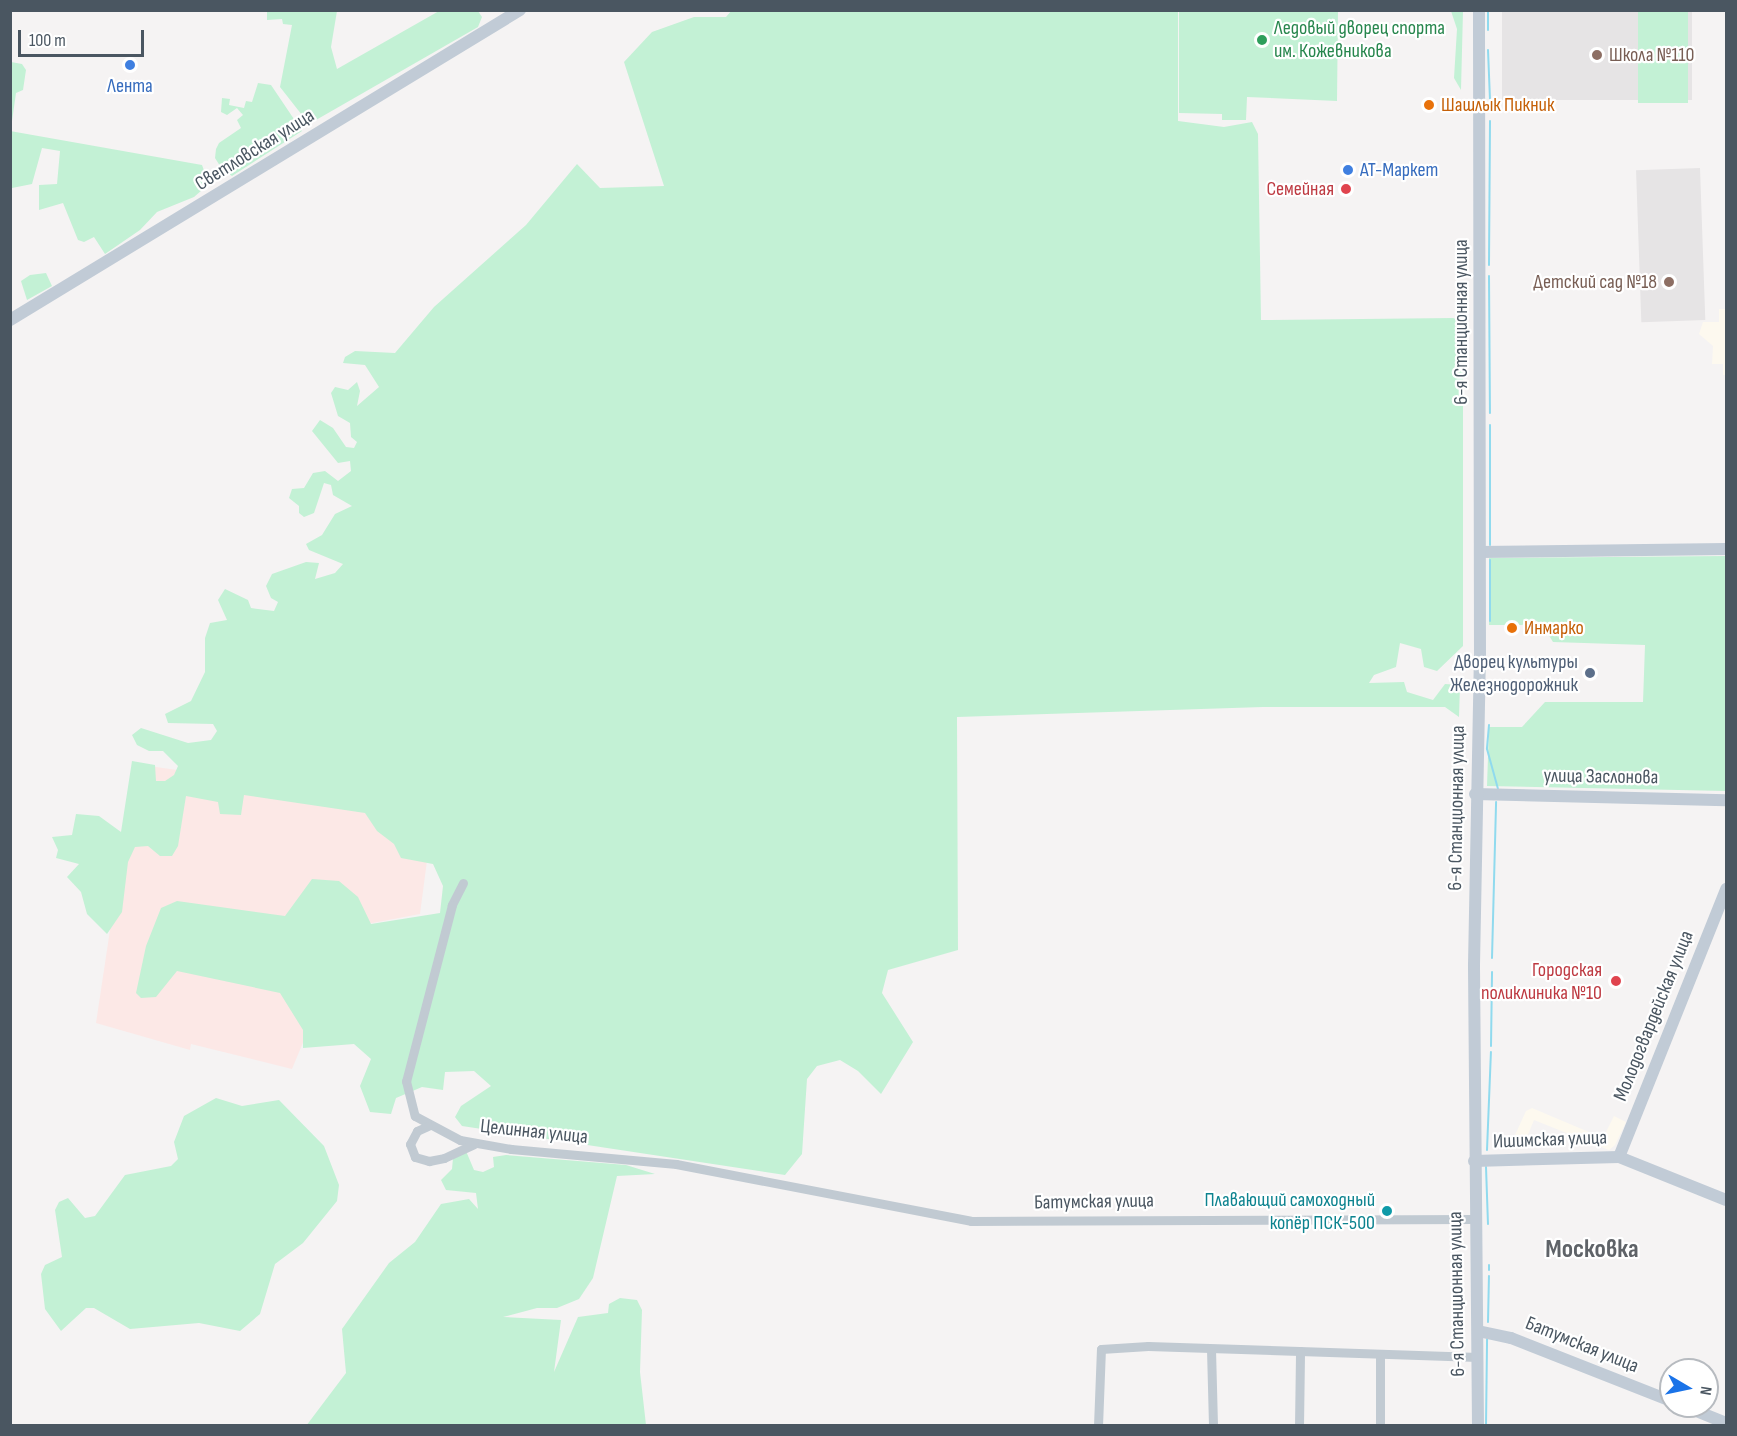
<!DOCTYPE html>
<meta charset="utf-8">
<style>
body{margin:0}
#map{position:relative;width:1737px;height:1436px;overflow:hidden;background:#f5f3f3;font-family:"Sofia Sans Condensed",sans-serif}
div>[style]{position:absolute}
.commercial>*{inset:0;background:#fdf9ef}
.education>*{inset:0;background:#e6e4e5;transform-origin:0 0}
.medical>*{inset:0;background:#fce8e6}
.green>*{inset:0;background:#c3f1d5;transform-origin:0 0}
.stream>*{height:2px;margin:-1px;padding:0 1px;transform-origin:1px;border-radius:1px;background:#90daee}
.street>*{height:9px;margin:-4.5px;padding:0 4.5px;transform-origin:4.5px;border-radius:4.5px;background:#c1cad2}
.secondary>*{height:12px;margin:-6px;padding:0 6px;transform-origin:6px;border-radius:6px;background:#c1cbd6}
.dots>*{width:16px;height:16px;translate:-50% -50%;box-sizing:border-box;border:3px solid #fff;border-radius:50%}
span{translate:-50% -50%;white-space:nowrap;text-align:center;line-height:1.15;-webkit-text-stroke:4.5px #fff;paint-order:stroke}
.leisure-label{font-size:20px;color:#27864d}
.left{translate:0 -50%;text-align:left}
.education-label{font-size:20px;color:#785e54}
.right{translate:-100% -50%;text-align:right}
.shop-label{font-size:20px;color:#366cbe}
.food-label{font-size:20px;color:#c56008}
.street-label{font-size:20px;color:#4a5661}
.health-label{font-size:20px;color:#be3a42}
.service-label{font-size:20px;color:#4e5e75}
.culture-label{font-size:20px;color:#0d838f}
.district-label{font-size:26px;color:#5f6368;font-weight:700}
.frame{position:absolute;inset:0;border:12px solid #4a5661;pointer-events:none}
.north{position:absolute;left:1659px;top:1358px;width:60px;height:60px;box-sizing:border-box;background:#fff;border:2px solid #b7bbc0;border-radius:50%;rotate:99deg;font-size:16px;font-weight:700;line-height:24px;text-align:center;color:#4a5661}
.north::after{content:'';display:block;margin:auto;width:21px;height:27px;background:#1a73e8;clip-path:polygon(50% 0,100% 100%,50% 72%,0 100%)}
.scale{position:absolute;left:18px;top:30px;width:126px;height:27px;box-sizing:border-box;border:3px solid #4a5661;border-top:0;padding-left:8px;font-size:18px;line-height:21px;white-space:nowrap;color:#4a5661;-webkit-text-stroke:4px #fff;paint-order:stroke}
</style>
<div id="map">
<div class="commercial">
<i style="clip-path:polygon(1719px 309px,1726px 309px,1726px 375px,1723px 375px,1723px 364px,1712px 364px,1713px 346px,1699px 334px,1703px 322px,1719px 322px)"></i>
<i style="clip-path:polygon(1532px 1108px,1603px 1138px,1614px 1116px,1626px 1122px,1615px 1145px,1609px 1150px,1534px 1120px,1522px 1149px,1510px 1146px,1526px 1111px)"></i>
</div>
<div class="education">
<i style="left:1502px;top:11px;width:190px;height:89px"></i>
<i style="left:1700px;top:168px;width:152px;height:64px;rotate:88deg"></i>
</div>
<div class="medical">
<i style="clip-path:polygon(135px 764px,330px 792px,433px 815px,420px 914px,351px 927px,292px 1069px,191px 1044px,190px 1050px,96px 1023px)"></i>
</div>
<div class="green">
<i style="clip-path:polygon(732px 10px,1178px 11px,1178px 121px,1224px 127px,1252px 122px,1258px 134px,1261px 320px,1453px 318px,1459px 320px,1463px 331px,1463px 646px,1437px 671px,1424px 667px,1421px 649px,1400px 643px,1396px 667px,1374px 675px,1369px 683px,1404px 682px,1407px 692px,1433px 700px,1445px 684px,1460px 685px,1459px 717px,1445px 707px,1263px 707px,957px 717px,958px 950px,888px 970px,882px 993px,913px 1042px,881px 1094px,858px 1071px,840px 1060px,817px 1066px,807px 1079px,802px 1154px,785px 1175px,462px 1126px,455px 1117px,461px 1106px,491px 1086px,474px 1071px,445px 1072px,443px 1090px,422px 1087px,396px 1098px,391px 1114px,370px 1112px,360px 1086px,371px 1059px,354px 1044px,303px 1048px,303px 1030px,280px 993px,177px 971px,156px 997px,141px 998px,136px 993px,146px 946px,161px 908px,177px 901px,285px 916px,312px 879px,339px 881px,358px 897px,371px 924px,440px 913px,443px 886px,433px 864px,401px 858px,394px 844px,377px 831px,365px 813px,244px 795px,241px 815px,220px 814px,218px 802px,186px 796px,178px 846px,172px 856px,160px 856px,148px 846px,135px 847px,128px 862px,122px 912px,107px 934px,87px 914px,81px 892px,67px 877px,79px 864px,56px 858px,58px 850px,52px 837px,72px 835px,76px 814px,99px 816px,121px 832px,132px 761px,155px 765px,156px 781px,165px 781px,174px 775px,178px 766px,163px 751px,149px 751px,137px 745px,132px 735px,141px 728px,188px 743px,211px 740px,217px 731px,213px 724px,168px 723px,165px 714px,191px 701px,205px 672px,205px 638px,210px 623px,227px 620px,218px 600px,225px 589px,248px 600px,251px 608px,274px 611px,278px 602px,271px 598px,266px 586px,272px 574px,306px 562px,319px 563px,315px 579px,335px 573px,343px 564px,309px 550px,306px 544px,322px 535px,335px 514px,352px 506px,333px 495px,331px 485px,324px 483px,314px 513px,304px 517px,299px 513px,299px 506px,289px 498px,292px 489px,304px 488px,313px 473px,325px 471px,338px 481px,351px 471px,350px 461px,338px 463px,312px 431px,320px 420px,333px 428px,346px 447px,354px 448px,357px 442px,351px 437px,350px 423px,338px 416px,331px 393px,335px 387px,348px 390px,357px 382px,360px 391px,357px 406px,379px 387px,365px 365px,343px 363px,345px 357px,355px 351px,395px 353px,434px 307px,526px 225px,577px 164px,600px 188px,664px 186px,624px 62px,652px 32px,694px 17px,726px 17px)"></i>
<i style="clip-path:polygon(267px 11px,337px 11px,331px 47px,337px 69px,439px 11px,478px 11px,482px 17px,478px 27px,309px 124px,280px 87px,292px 25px,283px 24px,282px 19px,267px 20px)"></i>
<i style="clip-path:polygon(1179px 11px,1343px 11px,1338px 11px,1337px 101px,1247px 97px,1246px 120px,1222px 120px,1222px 114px,1179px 113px)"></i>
<i style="clip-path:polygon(1451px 11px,1463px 11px,1461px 90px,1454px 78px,1457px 29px)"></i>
<i style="left:1638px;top:11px;width:50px;height:92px"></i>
<i style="clip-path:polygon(11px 62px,22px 64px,26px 70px,23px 90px,16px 93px,11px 128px)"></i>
<i style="clip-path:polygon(258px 83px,271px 85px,302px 131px,232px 176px,222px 169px,215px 158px,216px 149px,219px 143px,241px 128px,237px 120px,243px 115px,237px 108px,227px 115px,221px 112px,222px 98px,230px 99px,229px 105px,244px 108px,246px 101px,252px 102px)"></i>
<i style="clip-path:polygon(10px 131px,202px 165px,209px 184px,194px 197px,157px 212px,140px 230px,105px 254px,94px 237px,84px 242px,78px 240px,63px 203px,39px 210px,39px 185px,57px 184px,60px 151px,42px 148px,32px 184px,12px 188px)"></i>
<i style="clip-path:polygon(46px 273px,52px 286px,27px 300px,21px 281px,30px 275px)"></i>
<i style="clip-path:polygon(1726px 556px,1726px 791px,1487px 786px,1489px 727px,1522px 727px,1545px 702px,1643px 702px,1645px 645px,1553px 642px,1542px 624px,1533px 619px,1522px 625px,1489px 625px,1489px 558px)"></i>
<i style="clip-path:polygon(216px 1098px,242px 1106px,279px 1100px,324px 1146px,339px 1185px,337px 1201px,303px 1243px,275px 1264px,260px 1314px,240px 1331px,199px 1323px,130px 1329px,94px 1308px,86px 1308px,61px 1331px,45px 1309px,41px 1274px,45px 1265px,62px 1257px,55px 1210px,59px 1202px,68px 1198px,85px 1218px,95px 1216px,125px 1175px,171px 1166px,178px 1159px,174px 1142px,184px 1116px)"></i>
<i style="clip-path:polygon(466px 1151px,474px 1170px,483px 1172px,494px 1167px,493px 1157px,506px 1155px,626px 1165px,655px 1174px,617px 1176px,593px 1278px,579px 1299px,557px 1308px,537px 1308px,503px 1317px,561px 1320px,554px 1372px,578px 1317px,608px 1313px,609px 1304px,620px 1298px,637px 1300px,642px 1310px,640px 1372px,646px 1425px,306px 1426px,346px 1373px,342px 1329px,389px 1263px,415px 1242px,441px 1204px,469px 1199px,478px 1209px,476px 1193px,446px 1190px,441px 1180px,452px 1169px,453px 1158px)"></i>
</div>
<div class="stream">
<i style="left:1488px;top:10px;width:20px;rotate:90deg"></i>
<i style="left:1488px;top:50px;width:50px;rotate:87.7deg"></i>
<i style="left:1489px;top:265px;width:144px;rotate:-89.6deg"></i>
<i style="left:1489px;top:276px;width:137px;rotate:89.6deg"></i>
<i style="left:1490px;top:545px;width:120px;rotate:-90deg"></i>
<i style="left:1490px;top:621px;width:61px;rotate:-90deg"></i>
<i style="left:1489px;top:725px;width:24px;rotate:95deg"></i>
<i style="left:1487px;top:749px;width:41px;rotate:74.6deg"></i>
<i style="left:1492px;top:958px;width:156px;rotate:-88.5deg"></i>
<i style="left:1491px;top:1046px;width:74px;rotate:-89.2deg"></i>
<i style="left:1487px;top:1150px;width:98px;rotate:-87.7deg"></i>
<i style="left:1486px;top:1167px;width:57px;rotate:88deg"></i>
<i style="left:1489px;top:1270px;width:5px;rotate:-90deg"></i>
<i style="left:1488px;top:1322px;width:46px;rotate:-88.8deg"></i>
<i style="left:1486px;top:1426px;width:87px;rotate:-89.3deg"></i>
</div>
<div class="street">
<i style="left:463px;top:883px;width:25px;rotate:117deg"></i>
<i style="left:452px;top:905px;width:182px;rotate:104.6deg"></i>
<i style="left:406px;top:1081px;width:36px;rotate:76deg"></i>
<i style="left:415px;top:1116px;width:51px;rotate:28.1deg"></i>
<i style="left:460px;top:1140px;width:52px;rotate:10deg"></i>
<i style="left:511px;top:1149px;width:166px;rotate:5.2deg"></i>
<i style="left:676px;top:1164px;width:300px;rotate:10.9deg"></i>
<i style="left:971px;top:1221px;width:504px;rotate:-0.23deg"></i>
<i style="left:428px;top:1126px;width:12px;rotate:156deg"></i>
<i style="left:417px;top:1131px;width:15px;rotate:118deg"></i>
<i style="left:410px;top:1144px;width:14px;rotate:69deg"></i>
<i style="left:415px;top:1157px;width:15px;rotate:16deg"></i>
<i style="left:429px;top:1161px;width:15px;rotate:-11deg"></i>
<i style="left:444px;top:1158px;width:33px;rotate:-25deg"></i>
<i style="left:1211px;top:1349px;width:77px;rotate:88.5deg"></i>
<i style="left:1098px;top:1426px;width:77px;rotate:-87.8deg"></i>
<i style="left:1101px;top:1349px;width:47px;rotate:-3.7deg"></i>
<i style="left:1148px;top:1346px;width:330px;rotate:1.9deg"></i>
<i style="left:1299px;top:1426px;width:75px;rotate:-89.2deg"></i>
<i style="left:1380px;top:1426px;width:72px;rotate:-90deg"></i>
</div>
<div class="secondary">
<i style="left:10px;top:320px;width:597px;rotate:-31.29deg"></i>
<i style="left:1480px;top:552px;width:246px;rotate:-0.7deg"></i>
<i style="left:1475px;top:794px;width:251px;rotate:1.4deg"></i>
<i style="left:1619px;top:1157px;width:289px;rotate:-68.2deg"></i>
<i style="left:1474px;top:1161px;width:145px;rotate:-1.6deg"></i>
<i style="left:1619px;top:1157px;width:115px;rotate:21.9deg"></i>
<i style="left:1478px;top:1331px;width:34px;rotate:12deg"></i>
<i style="left:1511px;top:1338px;width:172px;rotate:21.5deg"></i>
<i style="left:1684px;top:1406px;width:45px;rotate:22deg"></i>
<i style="left:1478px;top:1426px;width:461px;rotate:-90.5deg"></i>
<i style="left:1474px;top:965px;width:305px;rotate:-88.9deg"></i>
<i style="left:1480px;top:660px;width:650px;rotate:-90.09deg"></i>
</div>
<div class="dots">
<i style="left:1262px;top:40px;background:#2e9e5b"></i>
<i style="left:1597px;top:55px;background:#8d6e63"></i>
<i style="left:130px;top:65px;background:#3f7fe0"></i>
<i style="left:1429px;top:105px;background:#e8710a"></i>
<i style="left:1348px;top:170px;background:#3f7fe0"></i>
<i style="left:1346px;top:189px;background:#e0444e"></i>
<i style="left:1669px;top:282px;background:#8d6e63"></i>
<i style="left:1512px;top:628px;background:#e8710a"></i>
<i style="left:1590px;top:673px;background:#5c6f8a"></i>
<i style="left:1616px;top:981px;background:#e0444e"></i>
<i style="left:1387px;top:1211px;background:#0f9aa8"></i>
</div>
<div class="leisure-label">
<span class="left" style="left:1274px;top:40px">Ледовый дворец спорта<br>им. Кожевникова</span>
</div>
<div class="education-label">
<span class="left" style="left:1609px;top:55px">Школа №110</span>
<span class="right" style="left:1657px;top:282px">Детский сад №18</span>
</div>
<div class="shop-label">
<span style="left:130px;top:86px">Лента</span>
<span class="left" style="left:1360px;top:170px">АТ-Маркет</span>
</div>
<div class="food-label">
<span class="left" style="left:1441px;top:105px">Шашлык Пикник</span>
<span class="left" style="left:1524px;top:628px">Инмарко</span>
</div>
<div class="street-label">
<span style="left:255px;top:150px;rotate:-32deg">Светловская улица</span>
<span style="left:1461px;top:322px;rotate:-90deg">6-я Станционная улица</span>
<span style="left:1601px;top:777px;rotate:1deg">улица Заслонова</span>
<span style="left:1457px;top:808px;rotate:-89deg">6-я Станционная улица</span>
<span style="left:1654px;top:1016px;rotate:-68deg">Молодогвардейская улица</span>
<span style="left:534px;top:1132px;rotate:6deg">Целинная улица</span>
<span style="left:1550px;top:1140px;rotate:-2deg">Ишимская улица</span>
<span style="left:1094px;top:1202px;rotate:-1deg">Батумская улица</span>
<span style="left:1457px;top:1294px;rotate:-91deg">6-я Станционная улица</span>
<span style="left:1582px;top:1345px;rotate:22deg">Батумская улица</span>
</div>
<div class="health-label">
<span class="right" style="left:1334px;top:189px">Семейная</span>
<span class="right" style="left:1602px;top:982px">Городская<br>поликлиника №10</span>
</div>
<div class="service-label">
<span class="right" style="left:1578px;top:674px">Дворец культуры<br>Железнодорожник</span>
</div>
<div class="culture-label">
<span class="right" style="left:1375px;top:1212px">Плавающий самоходный<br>копёр ПСК-500</span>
</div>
<div class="district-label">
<span style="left:1592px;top:1250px">Московка</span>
</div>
<div class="frame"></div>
<div class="north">N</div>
<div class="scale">100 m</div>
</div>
